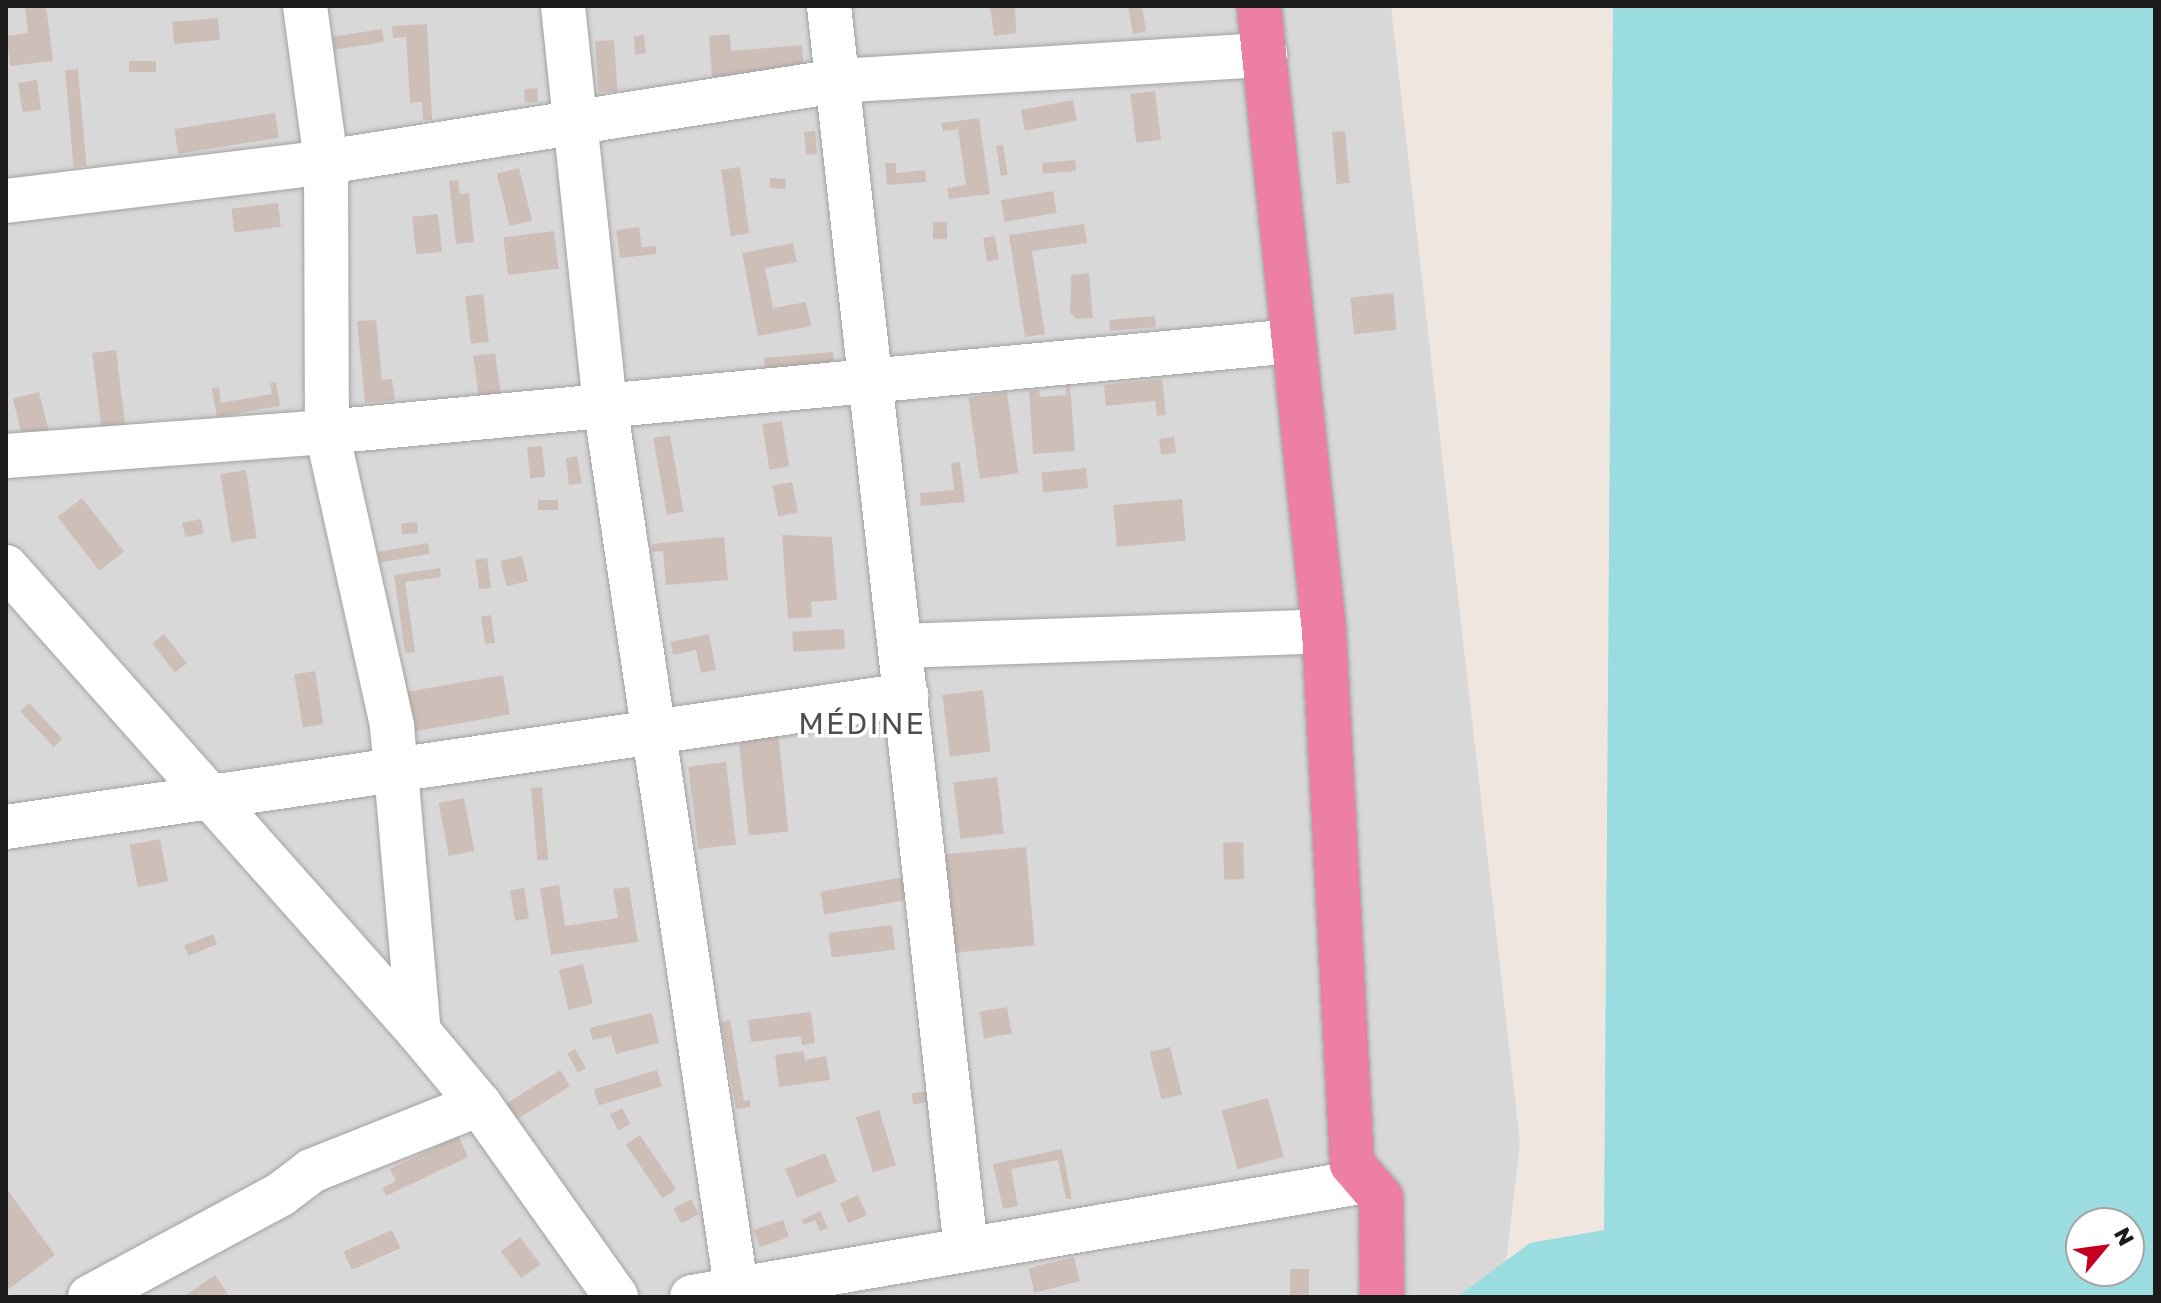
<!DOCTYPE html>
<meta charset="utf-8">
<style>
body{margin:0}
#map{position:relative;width:2161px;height:1303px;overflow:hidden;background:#eee6df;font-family:"Golos Text",sans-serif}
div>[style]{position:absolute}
.residential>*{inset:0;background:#d9d8d8}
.water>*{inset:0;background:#9bdce0}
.building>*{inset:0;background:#cebeb8;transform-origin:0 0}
.roads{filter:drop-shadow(0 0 2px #a2a2a2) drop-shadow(0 0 2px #a2a2a2)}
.minor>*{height:44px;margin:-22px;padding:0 22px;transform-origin:22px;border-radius:22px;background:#fff}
.highway>*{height:44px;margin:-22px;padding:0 22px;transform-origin:22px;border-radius:22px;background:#ed7fa6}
span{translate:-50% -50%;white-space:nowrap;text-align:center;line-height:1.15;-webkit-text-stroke:7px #fff;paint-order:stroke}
.neighbourhood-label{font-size:30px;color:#4e4e4e;letter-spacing:2px}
.frame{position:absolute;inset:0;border:8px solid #1b1b1b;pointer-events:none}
.north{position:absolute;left:2065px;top:1207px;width:80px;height:80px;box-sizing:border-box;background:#fff;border:2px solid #a4a4a4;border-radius:50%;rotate:61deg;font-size:22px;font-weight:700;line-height:32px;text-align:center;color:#1b1b1b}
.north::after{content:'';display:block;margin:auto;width:28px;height:36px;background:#c60021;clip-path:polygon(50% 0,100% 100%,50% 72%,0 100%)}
</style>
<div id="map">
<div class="residential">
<i style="clip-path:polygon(6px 6px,1391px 6px,1520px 1143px,1502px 1297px,6px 1297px)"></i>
</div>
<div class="water">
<i style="clip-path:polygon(evenodd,1613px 6px,2155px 6px,2155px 1297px,1457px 1297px,1530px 1243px,1604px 1230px,1613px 6px,2081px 1223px,2129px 1223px,2129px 1271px,2081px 1271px,2081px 1223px)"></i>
</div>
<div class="building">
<i style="clip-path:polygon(25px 6px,46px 6px,53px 61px,10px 66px,7px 36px,28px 33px)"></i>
<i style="clip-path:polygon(990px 6px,1015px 6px,1016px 33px,994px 36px)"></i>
<i style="clip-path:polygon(1128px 6px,1142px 6px,1146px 31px,1133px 34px)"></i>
<i style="left:218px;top:18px;width:22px;height:46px;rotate:85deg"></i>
<i style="clip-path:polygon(427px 24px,432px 120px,423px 120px,422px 102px,410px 103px,406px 37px,393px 38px,392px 26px)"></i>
<i style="left:382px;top:29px;width:13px;height:50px;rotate:81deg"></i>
<i style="clip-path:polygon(730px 34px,731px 51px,802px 45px,804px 70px,712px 77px,709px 36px)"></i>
<i style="clip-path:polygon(644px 35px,646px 53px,635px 55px,634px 36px)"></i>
<i style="left:614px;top:40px;width:51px;height:19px;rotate:86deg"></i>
<i style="left:156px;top:61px;width:11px;height:27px;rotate:90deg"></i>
<i style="left:78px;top:69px;width:97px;height:13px;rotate:85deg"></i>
<i style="left:37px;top:80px;width:30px;height:19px;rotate:82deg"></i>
<i style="left:537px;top:88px;width:14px;height:13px;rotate:86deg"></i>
<i style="left:1155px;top:91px;width:49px;height:25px;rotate:83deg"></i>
<i style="left:1073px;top:100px;width:21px;height:53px;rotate:79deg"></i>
<i style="left:275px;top:113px;width:25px;height:102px;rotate:81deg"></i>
<i style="clip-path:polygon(979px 118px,990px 194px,949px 199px,947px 188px,966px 185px,958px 129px,943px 131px,941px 123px)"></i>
<i style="left:815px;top:131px;width:23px;height:11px;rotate:85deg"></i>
<i style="left:1345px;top:131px;width:52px;height:13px;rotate:85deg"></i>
<i style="left:1003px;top:145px;width:30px;height:7px;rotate:81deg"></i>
<i style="left:1075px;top:160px;width:11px;height:33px;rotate:85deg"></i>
<i style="clip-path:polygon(885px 163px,896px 163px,896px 173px,925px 170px,926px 182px,887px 185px)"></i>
<i style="left:740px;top:167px;width:67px;height:19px;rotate:82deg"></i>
<i style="left:519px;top:168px;width:54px;height:23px;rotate:76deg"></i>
<i style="left:770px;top:178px;width:16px;height:10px;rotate:4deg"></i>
<i style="clip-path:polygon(458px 180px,460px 194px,469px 193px,474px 242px,456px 244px,449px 181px)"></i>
<i style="left:1053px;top:191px;width:22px;height:53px;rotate:80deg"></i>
<i style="left:278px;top:203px;width:24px;height:47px;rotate:83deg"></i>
<i style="left:438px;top:214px;width:38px;height:26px;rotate:84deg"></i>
<i style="left:933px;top:222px;width:14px;height:17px"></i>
<i style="clip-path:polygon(1084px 224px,1087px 243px,1032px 251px,1045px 334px,1025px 337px,1009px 235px)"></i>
<i style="clip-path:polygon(639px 227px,642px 247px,656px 246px,656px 254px,620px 258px,616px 230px)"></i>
<i style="left:554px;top:231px;width:38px;height:51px;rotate:83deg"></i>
<i style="left:995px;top:236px;width:24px;height:12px;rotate:81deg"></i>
<i style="clip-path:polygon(793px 243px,797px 262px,765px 268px,773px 308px,806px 302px,811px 326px,758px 336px,742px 253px)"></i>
<i style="clip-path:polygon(1089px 273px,1093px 318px,1076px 319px,1070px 313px,1071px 275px)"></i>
<i style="left:1393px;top:293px;width:37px;height:43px;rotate:84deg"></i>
<i style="left:483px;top:294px;width:48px;height:18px;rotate:83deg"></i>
<i style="left:1155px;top:316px;width:11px;height:46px;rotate:85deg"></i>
<i style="clip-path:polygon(376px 320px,382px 380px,392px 379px,395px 400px,365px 403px,357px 321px)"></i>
<i style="left:116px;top:350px;width:79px;height:24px;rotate:83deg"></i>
<i style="left:833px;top:352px;width:12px;height:69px;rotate:85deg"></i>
<i style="left:495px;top:353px;width:43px;height:22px;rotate:82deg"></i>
<i style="clip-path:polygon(1162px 379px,1166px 415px,1157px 416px,1155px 401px,1106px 406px,1104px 385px)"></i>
<i style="clip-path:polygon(276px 382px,280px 406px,217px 417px,212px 389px,219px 387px,221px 403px,272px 394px,270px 383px)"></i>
<i style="clip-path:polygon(1066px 384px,1070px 384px,1075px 451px,1033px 454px,1029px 391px,1039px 390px,1040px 397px,1066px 395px)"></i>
<i style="left:39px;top:392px;width:45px;height:27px;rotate:76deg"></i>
<i style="left:1007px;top:392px;width:82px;height:39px;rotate:82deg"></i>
<i style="left:782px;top:421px;width:46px;height:20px;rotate:81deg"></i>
<i style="left:670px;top:435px;width:78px;height:17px;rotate:80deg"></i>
<i style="left:1174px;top:437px;width:16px;height:15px;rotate:83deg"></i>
<i style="left:542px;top:446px;width:31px;height:15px;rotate:84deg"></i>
<i style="clip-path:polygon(577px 456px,582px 483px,569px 485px,566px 458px)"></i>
<i style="clip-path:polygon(960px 462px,965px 502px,921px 506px,920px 493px,954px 490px,951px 463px)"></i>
<i style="left:1086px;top:468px;width:20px;height:45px;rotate:84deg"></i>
<i style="left:246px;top:470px;width:69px;height:26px;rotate:81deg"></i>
<i style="left:792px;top:482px;width:31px;height:20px;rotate:79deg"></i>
<i style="left:82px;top:498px;width:68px;height:31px;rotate:52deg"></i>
<i style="left:1182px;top:499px;width:42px;height:69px;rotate:85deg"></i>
<i style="left:538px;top:500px;width:20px;height:10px"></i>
<i style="left:201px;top:519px;width:15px;height:19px;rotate:79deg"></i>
<i style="left:417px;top:522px;width:11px;height:16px;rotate:85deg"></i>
<i style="clip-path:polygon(782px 535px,832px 537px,837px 600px,811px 602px,812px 617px,788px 619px)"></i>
<i style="clip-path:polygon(724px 537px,728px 580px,666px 585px,663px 551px,652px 552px,652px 544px)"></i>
<i style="left:428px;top:543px;width:11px;height:50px;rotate:80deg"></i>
<i style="left:522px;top:556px;width:26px;height:22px;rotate:77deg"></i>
<i style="left:487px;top:558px;width:30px;height:12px;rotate:82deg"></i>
<i style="clip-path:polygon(440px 568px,441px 577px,405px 582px,415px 652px,405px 653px,394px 575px)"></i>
<i style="left:491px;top:615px;width:28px;height:10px;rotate:82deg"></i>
<i style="left:844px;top:629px;width:20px;height:52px;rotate:87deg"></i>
<i style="left:164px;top:634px;width:37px;height:15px;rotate:52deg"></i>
<i style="clip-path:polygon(709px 634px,716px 670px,701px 673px,696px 650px,673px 655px,670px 642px)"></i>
<i style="left:315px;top:671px;width:54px;height:21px;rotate:81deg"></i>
<i style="left:503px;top:675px;width:40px;height:101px;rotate:80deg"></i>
<i style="left:983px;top:690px;width:62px;height:41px;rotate:83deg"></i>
<i style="left:29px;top:703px;width:49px;height:12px;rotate:47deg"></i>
<i style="left:778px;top:732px;width:100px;height:40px;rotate:84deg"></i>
<i style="left:726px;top:762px;width:83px;height:38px;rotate:83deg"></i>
<i style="left:997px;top:777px;width:57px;height:44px;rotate:83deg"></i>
<i style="left:542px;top:787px;width:73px;height:11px;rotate:85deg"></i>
<i style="left:464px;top:798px;width:54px;height:26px;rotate:79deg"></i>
<i style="left:160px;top:839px;width:43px;height:31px;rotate:79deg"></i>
<i style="left:1243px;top:842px;width:37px;height:20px;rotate:88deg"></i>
<i style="left:1026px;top:847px;width:99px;height:87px;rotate:85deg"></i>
<i style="left:904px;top:877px;width:23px;height:85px;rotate:80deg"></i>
<i style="clip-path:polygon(559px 885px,565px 926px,618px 918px,613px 889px,629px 887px,638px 942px,551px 955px,540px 888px)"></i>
<i style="left:524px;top:888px;width:31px;height:14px;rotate:81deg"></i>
<i style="left:892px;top:925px;width:25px;height:64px;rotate:83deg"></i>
<i style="left:213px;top:934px;width:11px;height:31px;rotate:68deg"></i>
<i style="left:583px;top:964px;width:41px;height:25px;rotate:76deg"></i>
<i style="left:1007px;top:1007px;width:27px;height:28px;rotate:80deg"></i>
<i style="clip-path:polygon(811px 1012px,815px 1043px,802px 1045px,801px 1036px,751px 1042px,748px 1020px)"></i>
<i style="clip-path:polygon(652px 1013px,659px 1043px,616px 1054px,611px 1036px,593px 1040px,589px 1028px)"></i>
<i style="clip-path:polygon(730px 1020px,744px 1101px,750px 1100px,750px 1107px,736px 1109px,721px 1022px)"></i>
<i style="left:1170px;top:1047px;width:49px;height:21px;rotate:76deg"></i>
<i style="left:575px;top:1049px;width:22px;height:9px;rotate:60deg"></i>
<i style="clip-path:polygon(804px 1051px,805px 1060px,826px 1056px,830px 1080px,779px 1087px,775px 1055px)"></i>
<i style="left:560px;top:1070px;width:19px;height:63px;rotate:58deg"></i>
<i style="left:657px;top:1070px;width:17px;height:66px;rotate:73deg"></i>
<i style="left:932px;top:1090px;width:11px;height:21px;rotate:80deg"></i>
<i style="left:1268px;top:1098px;width:61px;height:48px;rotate:75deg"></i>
<i style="left:622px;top:1108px;width:18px;height:14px;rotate:61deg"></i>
<i style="left:879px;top:1110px;width:58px;height:24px;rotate:73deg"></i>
<i style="left:640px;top:1135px;width:65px;height:17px;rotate:56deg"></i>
<i style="clip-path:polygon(458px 1136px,468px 1157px,386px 1196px,382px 1188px,396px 1181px,390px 1169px)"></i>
<i style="clip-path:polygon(1062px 1149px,1072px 1199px,1066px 1199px,1058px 1160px,1011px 1169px,1018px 1206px,1003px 1209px,993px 1164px)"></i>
<i style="left:825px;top:1153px;width:31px;height:43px;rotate:68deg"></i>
<i style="clip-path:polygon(6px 1188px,55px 1255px,6px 1291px)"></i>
<i style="left:858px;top:1195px;width:22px;height:20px;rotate:66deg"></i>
<i style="left:691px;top:1199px;width:17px;height:20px;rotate:62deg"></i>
<i style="clip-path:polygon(820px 1211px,828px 1228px,820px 1231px,815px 1220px,804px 1225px,801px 1220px)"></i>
<i style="left:783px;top:1220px;width:18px;height:31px;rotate:71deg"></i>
<i style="left:392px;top:1230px;width:20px;height:53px;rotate:66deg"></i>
<i style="left:520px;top:1237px;width:34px;height:24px;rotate:53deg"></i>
<i style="left:1074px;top:1257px;width:25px;height:47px;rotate:76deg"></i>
<i style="left:1290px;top:1269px;width:19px;height:28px"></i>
<i style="clip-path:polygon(215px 1275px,230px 1297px,183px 1297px)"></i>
</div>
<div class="roads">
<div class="minor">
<i style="left:305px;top:6px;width:157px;rotate:82.3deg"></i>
<i style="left:326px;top:162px;width:270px;rotate:89.8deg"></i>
<i style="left:327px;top:432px;width:301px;rotate:77.5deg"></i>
<i style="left:392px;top:726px;width:307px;rotate:85deg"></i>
<i style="left:563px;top:6px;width:400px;rotate:84deg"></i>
<i style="left:605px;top:404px;width:893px;rotate:81.56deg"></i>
<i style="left:829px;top:6px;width:1251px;rotate:83.71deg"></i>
<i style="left:6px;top:201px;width:322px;rotate:-6.9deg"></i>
<i style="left:326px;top:162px;width:517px;rotate:-9.01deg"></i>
<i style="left:837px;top:81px;width:429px;rotate:-3.5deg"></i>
<i style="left:6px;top:456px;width:322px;rotate:-4.3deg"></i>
<i style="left:327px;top:432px;width:971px;rotate:-5.38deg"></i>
<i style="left:6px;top:567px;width:622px;rotate:48.39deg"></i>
<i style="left:419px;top:1032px;width:94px;rotate:50.2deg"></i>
<i style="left:479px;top:1104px;width:237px;rotate:54.6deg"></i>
<i style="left:900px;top:646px;width:424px;rotate:-2deg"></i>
<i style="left:6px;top:827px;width:910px;rotate:-8.34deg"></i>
<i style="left:90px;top:1297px;width:217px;rotate:-28.3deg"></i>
<i style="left:281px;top:1194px;width:38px;rotate:-37deg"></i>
<i style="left:311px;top:1171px;width:181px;rotate:-21.7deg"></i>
<i style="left:692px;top:1297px;width:684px;rotate:-9.77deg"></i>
</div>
<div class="highway">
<i style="left:1259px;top:6px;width:628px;rotate:84.06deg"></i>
<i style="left:1324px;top:631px;width:534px;rotate:86.99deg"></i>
<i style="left:1352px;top:1164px;width:45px;rotate:49.5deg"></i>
<i style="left:1381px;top:1198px;width:99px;rotate:89.4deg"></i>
</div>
</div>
<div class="neighbourhood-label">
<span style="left:862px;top:723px">MÉDINE</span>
</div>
<div class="frame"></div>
<div class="north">N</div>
</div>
